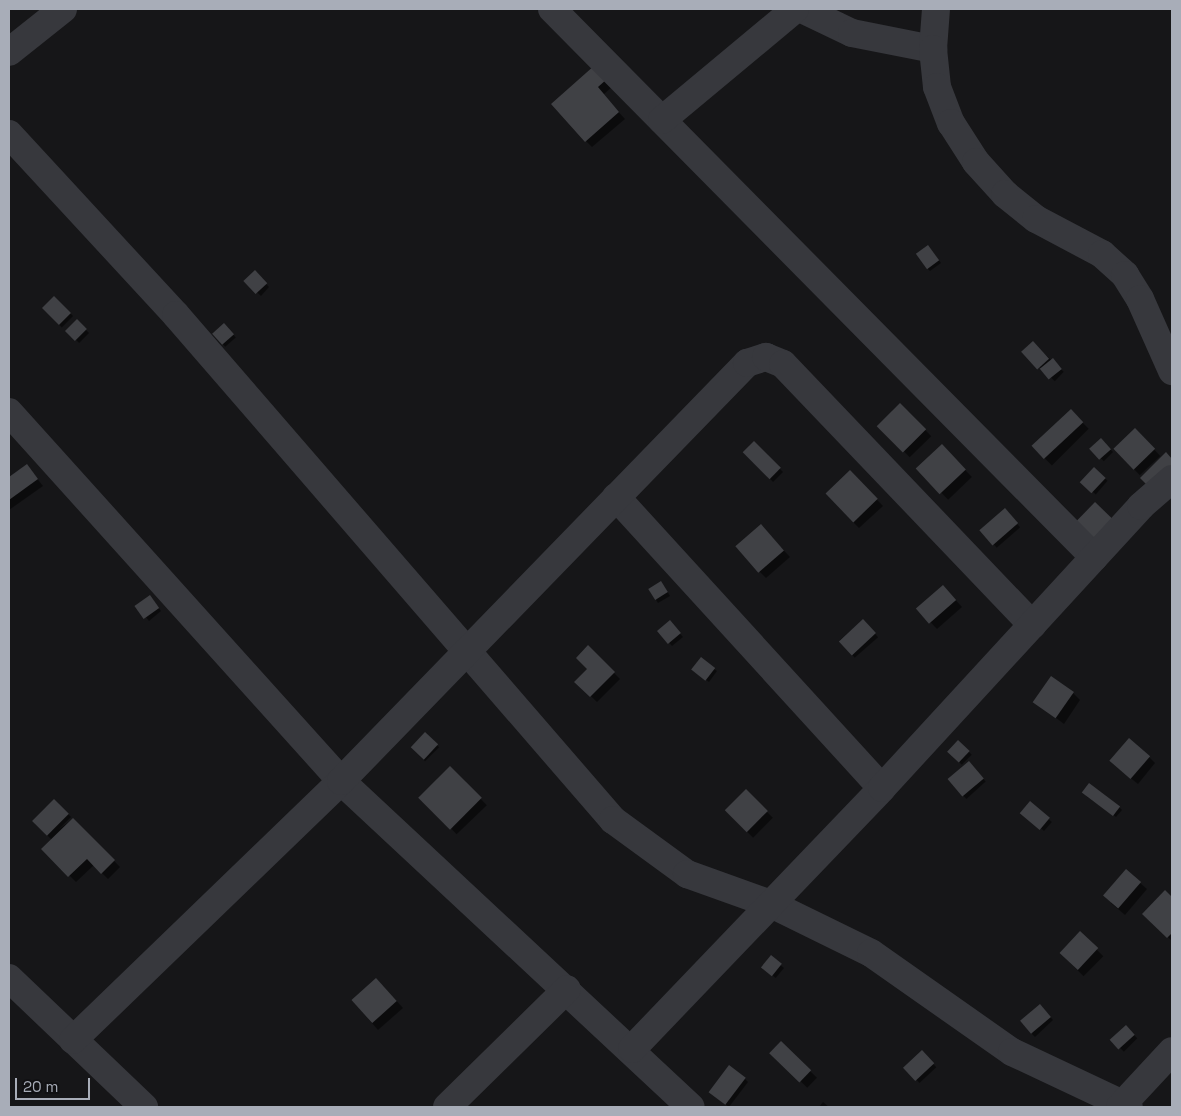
<!DOCTYPE html>
<style>
body{margin:0}
#map{position:relative;width:1181px;height:1116px;overflow:hidden;background:#161618;font-family:"Space Grotesk",sans-serif}
div>[style]{position:absolute}
.shadow>*{inset:0;background:#0007;transform-origin:0 0}
.building>*{inset:0;background:#404145;transform-origin:0 0}
.street>*{height:28px;margin:-14px;padding:0 14px;transform-origin:14px;border-radius:14px;background:#37383d}
span{translate:-50% -50%;white-space:nowrap;text-align:center;line-height:1.15;-webkit-text-stroke:4px #111113;paint-order:stroke}
.frame{position:absolute;inset:0;border:10px solid #a8adb8;pointer-events:none}
.scale{position:absolute;left:15px;top:1078px;width:75px;height:22px;box-sizing:border-box;border:2px solid #a8adb8;border-top:0;padding-left:6px;font-size:15px;line-height:18px;white-space:nowrap;color:#a8adb8;-webkit-text-stroke:4px #111113;paint-order:stroke}
</style>
<div id="map">
<div class="shadow">
<i style="clip-path:polygon(595px 67px,613px 86px,603px 95px,625px 119px,592px 147px,586px 141px)"></i>
<i style="clip-path:polygon(931px 250px,941px 263px,930px 271px,927px 268px)"></i>
<i style="clip-path:polygon(255px 272px,269px 287px,261px 296px,245px 281px)"></i>
<i style="left:54px;top:297px;width:27px;height:16px;rotate:45deg"></i>
<i style="left:77px;top:321px;width:17px;height:14px;rotate:45deg"></i>
<i style="left:224px;top:324px;width:18px;height:14px;rotate:49deg"></i>
<i style="left:1033px;top:343px;width:42px;height:13px;rotate:43deg"></i>
<i style="left:900px;top:404px;width:45px;height:30px;rotate:46deg"></i>
<i style="left:1071px;top:411px;width:25px;height:52px;rotate:45deg"></i>
<i style="left:1135px;top:429px;width:37px;height:28px;rotate:47deg"></i>
<i style="left:1101px;top:440px;width:17px;height:13px;rotate:45deg"></i>
<i style="left:754px;top:443px;width:41px;height:14px;rotate:45deg"></i>
<i style="left:942px;top:446px;width:43px;height:33px;rotate:46deg"></i>
<i style="clip-path:polygon(27px 466px,43px 486px,9px 510px,9px 479px)"></i>
<i style="left:1094px;top:469px;width:18px;height:18px;rotate:41deg"></i>
<i style="clip-path:polygon(856px 478px,883px 506px,859px 528px,853px 522px)"></i>
<i style="left:1005px;top:510px;width:23px;height:31px;rotate:49deg"></i>
<i style="clip-path:polygon(761px 526px,790px 557px,766px 578px,760px 572px)"></i>
<i style="clip-path:polygon(664px 586px,670px 596px,658px 603px,656px 600px)"></i>
<i style="clip-path:polygon(949px 593px,962px 607px,937px 629px,918px 609px)"></i>
<i style="clip-path:polygon(152px 599px,161px 611px,149px 621px,137px 606px)"></i>
<i style="left:863px;top:620px;width:23px;height:31px;rotate:49deg"></i>
<i style="clip-path:polygon(672px 625px,683px 637px,672px 646px,659px 631px)"></i>
<i style="clip-path:polygon(588px 647px,620px 679px,597px 702px,576px 682px,589px 669px)"></i>
<i style="clip-path:polygon(714px 669px,717px 671px,709px 682px,695px 672px)"></i>
<i style="clip-path:polygon(1073px 693px,1080px 700px,1064px 724px,1035px 702px)"></i>
<i style="left:425px;top:733px;width:20px;height:20px;rotate:45deg"></i>
<i style="left:959px;top:742px;width:18px;height:14px;rotate:45deg"></i>
<i style="clip-path:polygon(1149px 757px,1155px 763px,1138px 784px,1118px 768px)"></i>
<i style="left:969px;top:763px;width:25px;height:26px;rotate:48deg"></i>
<i style="left:450px;top:767px;width:53px;height:42px;rotate:46deg"></i>
<i style="left:746px;top:791px;width:38px;height:28px;rotate:45deg"></i>
<i style="clip-path:polygon(1086px 796px,1119px 807px,1122px 810px,1116px 817px)"></i>
<i style="clip-path:polygon(54px 800px,71px 817px,59px 829px,73px 819px,120px 867px,108px 879px,94px 865px,76px 882px,43px 849px,52px 840px,33px 821px)"></i>
<i style="left:1030px;top:803px;width:29px;height:12px;rotate:41deg"></i>
<i style="clip-path:polygon(1126px 871px,1147px 889px,1125px 915px,1111px 903px)"></i>
<i style="clip-path:polygon(1165px 892px,1172px 899px,1172px 941px,1144px 914px)"></i>
<i style="left:1080px;top:933px;width:33px;height:28px;rotate:45deg"></i>
<i style="left:771px;top:957px;width:17px;height:13px;rotate:40deg"></i>
<i style="clip-path:polygon(383px 986px,403px 1008px,378px 1030px,352px 1000px)"></i>
<i style="clip-path:polygon(1040px 1005px,1053px 1020px,1035px 1037px,1032px 1034px)"></i>
<i style="left:1126px;top:1027px;width:16px;height:19px;rotate:45deg"></i>
<i style="left:781px;top:1043px;width:50px;height:14px;rotate:44deg"></i>
<i style="left:922px;top:1052px;width:21px;height:23px;rotate:47deg"></i>
<i style="clip-path:polygon(745px 1079px,748px 1082px,729px 1107px,713px 1095px)"></i>
<i style="clip-path:polygon(823px 1102px,829px 1107px,819px 1107px)"></i>
</div>
<div class="building">
<i style="clip-path:polygon(595px 65px,607px 79px,598px 87px,619px 112px,585px 142px,551px 104px)"></i>
<i style="left:928px;top:245px;width:19px;height:15px;rotate:54deg"></i>
<i style="left:255px;top:270px;width:18px;height:16px;rotate:47deg"></i>
<i style="left:54px;top:296px;width:24px;height:17px;rotate:45deg"></i>
<i style="left:77px;top:319px;width:14px;height:17px;rotate:45deg"></i>
<i style="left:224px;top:323px;width:15px;height:16px;rotate:48deg"></i>
<i style="left:1033px;top:341px;width:24px;height:16px;rotate:48deg"></i>
<i style="left:1053px;top:358px;width:14px;height:17px;rotate:51deg"></i>
<i style="left:900px;top:403px;width:37px;height:33px;rotate:45deg"></i>
<i style="left:1071px;top:409px;width:18px;height:54px;rotate:47deg"></i>
<i style="left:1135px;top:428px;width:29px;height:30px;rotate:46deg"></i>
<i style="left:1101px;top:438px;width:15px;height:16px;rotate:48deg"></i>
<i style="left:754px;top:441px;width:38px;height:16px;rotate:45deg"></i>
<i style="left:942px;top:444px;width:35px;height:36px;rotate:47deg"></i>
<i style="clip-path:polygon(1166px 452px,1172px 459px,1172px 469px,1152px 490px,1140px 478px)"></i>
<i style="clip-path:polygon(27px 464px,38px 479px,9px 500px,9px 477px)"></i>
<i style="left:1094px;top:467px;width:16px;height:21px;rotate:43deg"></i>
<i style="left:850px;top:470px;width:40px;height:34px;rotate:46deg"></i>
<i style="left:1095px;top:502px;width:33px;height:30px;rotate:44deg"></i>
<i style="left:1005px;top:508px;width:20px;height:34px;rotate:49deg"></i>
<i style="left:761px;top:524px;width:35px;height:34px;rotate:49deg"></i>
<i style="left:661px;top:581px;width:13px;height:15px;rotate:58deg"></i>
<i style="left:943px;top:585px;width:20px;height:36px;rotate:49deg"></i>
<i style="left:150px;top:595px;width:16px;height:19px;rotate:55deg"></i>
<i style="left:863px;top:619px;width:19px;height:33px;rotate:47deg"></i>
<i style="left:670px;top:620px;width:17px;height:17px;rotate:50deg"></i>
<i style="clip-path:polygon(588px 645px,615px 672px,590px 697px,574px 682px,587px 669px,576px 658px)"></i>
<i style="left:701px;top:657px;width:18px;height:16px;rotate:38deg"></i>
<i style="left:1051px;top:676px;width:28px;height:32px;rotate:35deg"></i>
<i style="left:425px;top:732px;width:18px;height:21px;rotate:43deg"></i>
<i style="left:1129px;top:738px;width:28px;height:30px;rotate:41deg"></i>
<i style="left:958px;top:740px;width:16px;height:16px;rotate:43deg"></i>
<i style="left:969px;top:761px;width:23px;height:28px;rotate:50deg"></i>
<i style="left:450px;top:766px;width:45px;height:45px;rotate:45deg"></i>
<i style="left:1089px;top:783px;width:39px;height:12px;rotate:37deg"></i>
<i style="left:746px;top:789px;width:31px;height:30px;rotate:45deg"></i>
<i style="left:54px;top:799px;width:21px;height:31px;rotate:45deg"></i>
<i style="left:1030px;top:801px;width:26px;height:16px;rotate:40deg"></i>
<i style="clip-path:polygon(73px 818px,115px 860px,101px 874px,87px 859px,68px 877px,41px 849px)"></i>
<i style="left:1126px;top:869px;width:20px;height:35px;rotate:41deg"></i>
<i style="clip-path:polygon(1165px 890px,1172px 897px,1172px 933px,1167px 938px,1142px 914px)"></i>
<i style="left:1080px;top:931px;width:25px;height:30px;rotate:43deg"></i>
<i style="left:771px;top:955px;width:14px;height:16px;rotate:39deg"></i>
<i style="left:376px;top:978px;width:31px;height:33px;rotate:48deg"></i>
<i style="left:1040px;top:1004px;width:17px;height:26px;rotate:50deg"></i>
<i style="left:1126px;top:1025px;width:13px;height:22px;rotate:48deg"></i>
<i style="left:781px;top:1041px;width:42px;height:17px;rotate:44deg"></i>
<i style="left:922px;top:1050px;width:18px;height:26px;rotate:47deg"></i>
<i style="left:729px;top:1065px;width:21px;height:34px;rotate:37deg"></i>
</div>
<div class="street">
<i style="left:552px;top:9px;width:771px;rotate:45.32deg"></i>
<i style="left:802px;top:9px;width:55px;rotate:25.6deg"></i>
<i style="left:852px;top:33px;width:83px;rotate:11.2deg"></i>
<i style="left:936px;top:9px;width:40px;rotate:94.3deg"></i>
<i style="left:933px;top:49px;width:38px;rotate:84deg"></i>
<i style="left:937px;top:87px;width:39px;rotate:69deg"></i>
<i style="left:951px;top:123px;width:46px;rotate:57.3deg"></i>
<i style="left:976px;top:162px;width:43px;rotate:47.8deg"></i>
<i style="left:1005px;top:194px;width:40px;rotate:39deg"></i>
<i style="left:1036px;top:219px;width:75px;rotate:27.9deg"></i>
<i style="left:1102px;top:254px;width:31px;rotate:42deg"></i>
<i style="left:1125px;top:275px;width:28px;rotate:58deg"></i>
<i style="left:1140px;top:299px;width:79px;rotate:66deg"></i>
<i style="left:9px;top:52px;width:69px;rotate:-38.5deg"></i>
<i style="left:662px;top:120px;width:173px;rotate:-39.8deg"></i>
<i style="left:9px;top:134px;width:246px;rotate:47.3deg"></i>
<i style="left:176px;top:315px;width:668px;rotate:49.13deg"></i>
<i style="left:613px;top:820px;width:92px;rotate:36.1deg"></i>
<i style="left:687px;top:874px;width:89px;rotate:19.7deg"></i>
<i style="left:771px;top:904px;width:111px;rotate:26.1deg"></i>
<i style="left:871px;top:953px;width:172px;rotate:35.1deg"></i>
<i style="left:1012px;top:1052px;width:129px;rotate:25.2deg"></i>
<i style="left:9px;top:412px;width:496px;rotate:48deg"></i>
<i style="left:341px;top:781px;width:478px;rotate:43deg"></i>
<i style="left:616px;top:497px;width:394px;rotate:47.6deg"></i>
<i style="left:9px;top:978px;width:187px;rotate:43.7deg"></i>
<i style="left:73px;top:1040px;width:373px;rotate:-44deg"></i>
<i style="left:341px;top:781px;width:583px;rotate:-45.83deg"></i>
<i style="left:747px;top:363px;width:20px;rotate:-18deg"></i>
<i style="left:766px;top:357px;width:18px;rotate:22deg"></i>
<i style="left:783px;top:364px;width:361px;rotate:46.3deg"></i>
<i style="left:632px;top:1049px;width:361px;rotate:-46.2deg"></i>
<i style="left:882px;top:788px;width:383px;rotate:-47.4deg"></i>
<i style="left:1141px;top:506px;width:41px;rotate:-41.1deg"></i>
<i style="left:447px;top:1107px;width:168px;rotate:-44.5deg"></i>
<i style="left:1120px;top:1107px;width:76px;rotate:-47.1deg"></i>
</div>
<div class="frame"></div>
<div class="scale">20 m</div>
</div>
